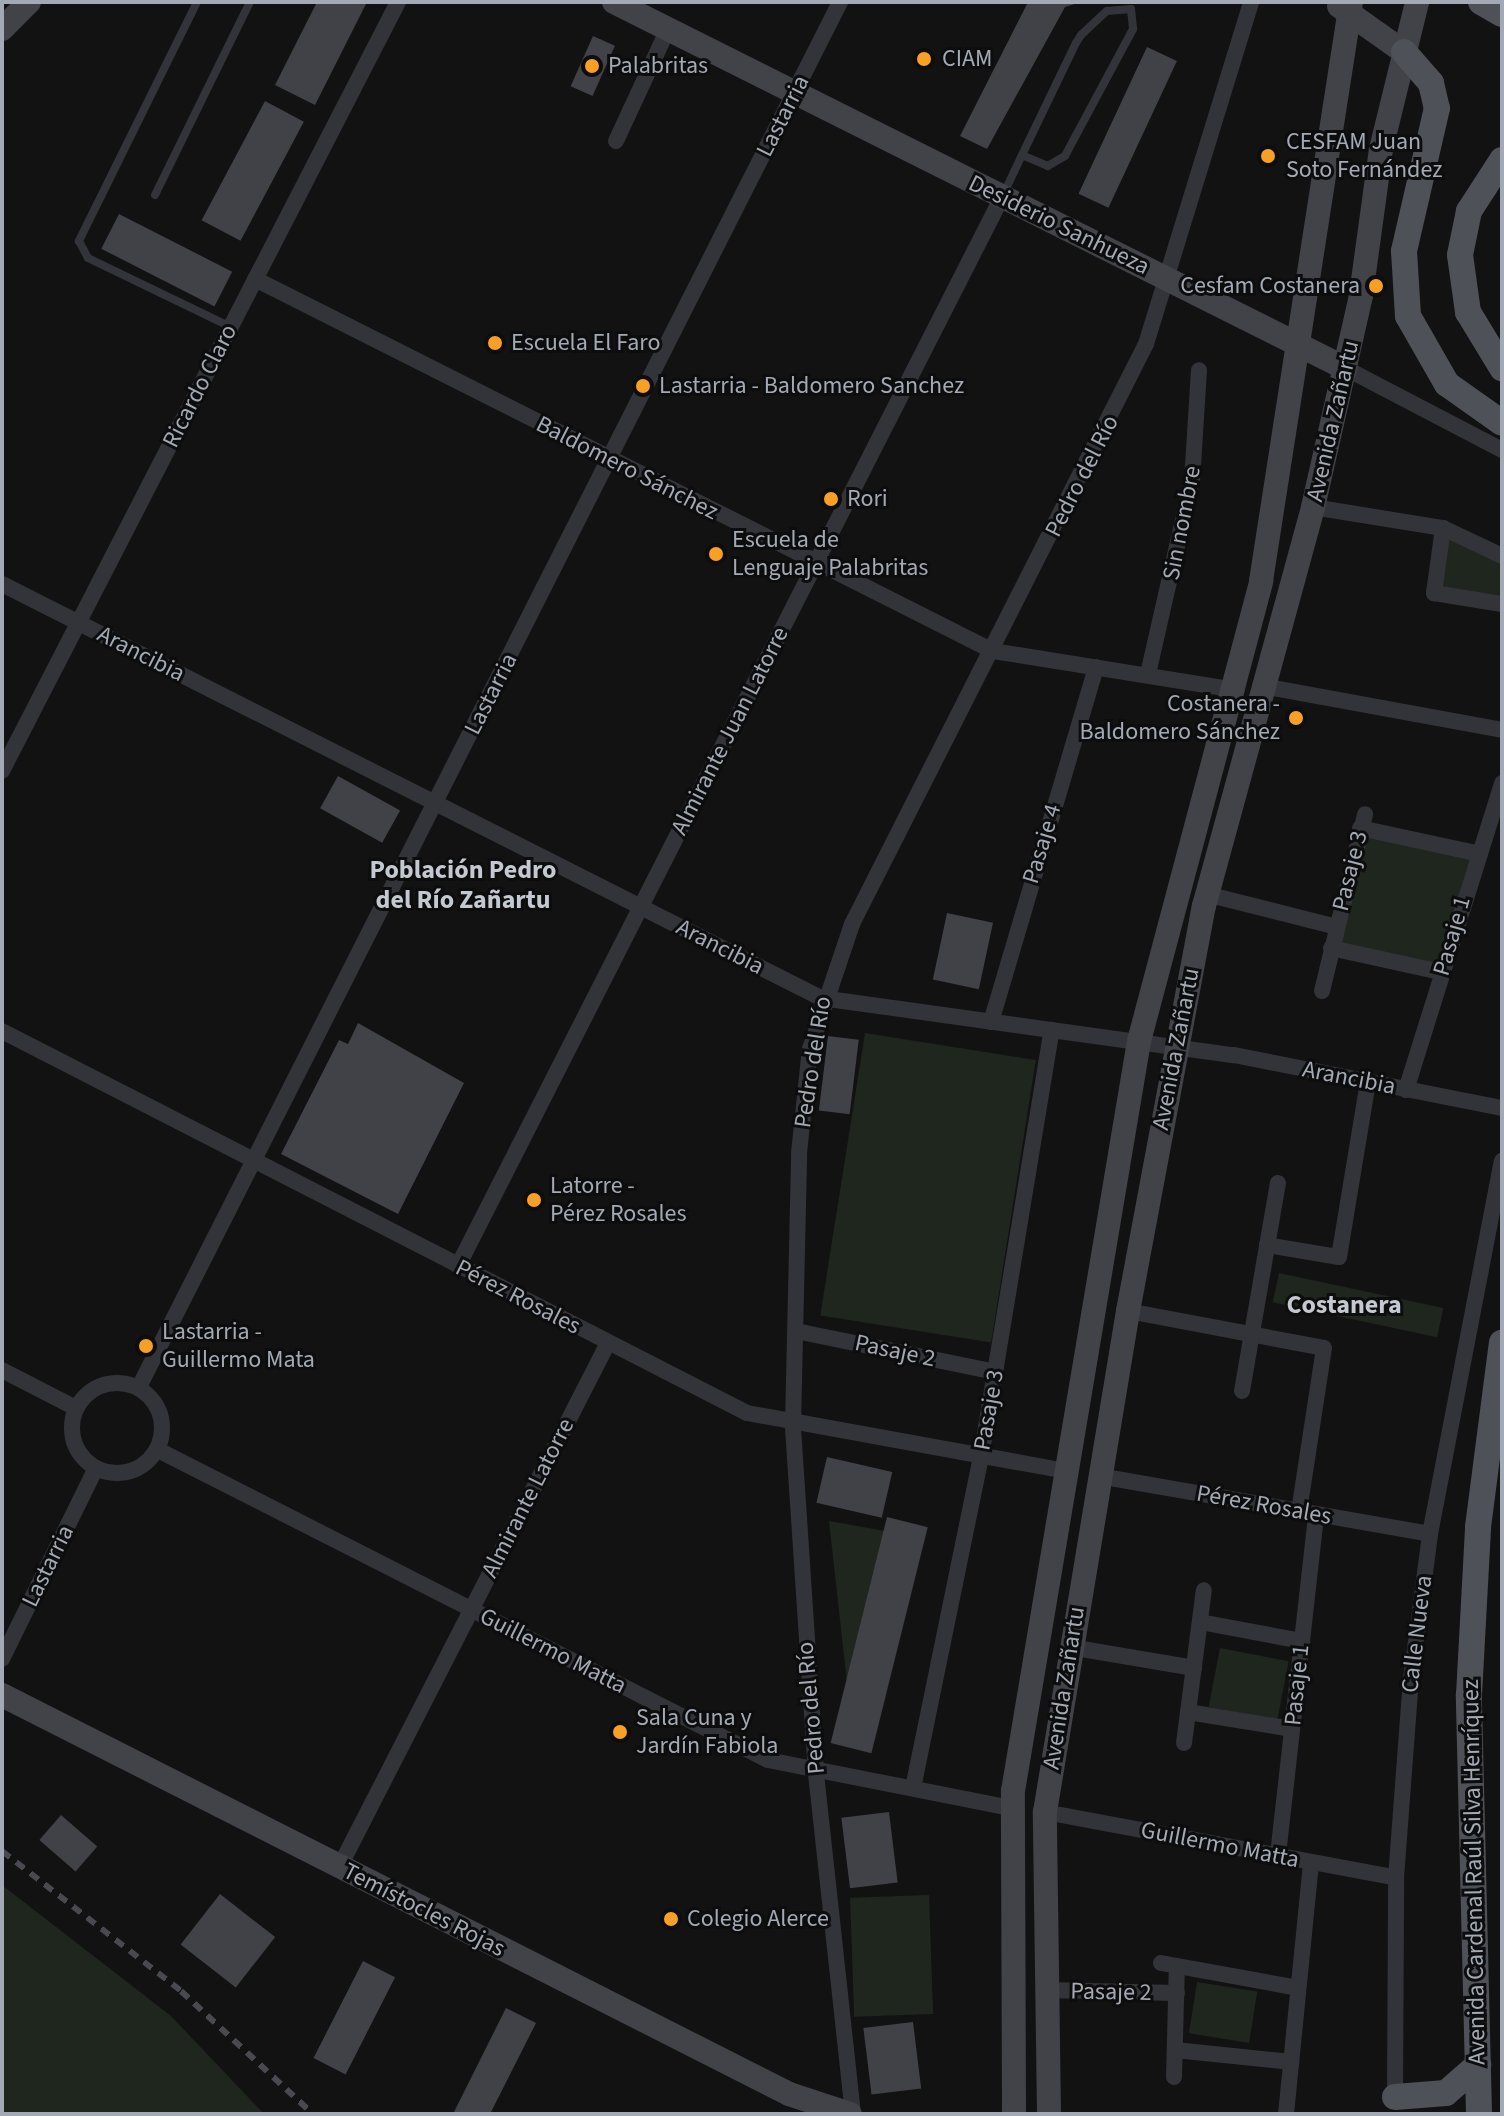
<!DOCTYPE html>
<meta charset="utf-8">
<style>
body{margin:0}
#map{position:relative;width:1504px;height:2116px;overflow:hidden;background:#121213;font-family:"Source Sans 3",sans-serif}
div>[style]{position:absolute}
.green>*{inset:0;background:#1e261e;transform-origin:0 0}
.building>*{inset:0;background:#414247;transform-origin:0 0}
.lane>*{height:8px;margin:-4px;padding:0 4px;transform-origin:4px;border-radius:4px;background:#333439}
.street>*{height:16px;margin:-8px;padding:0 8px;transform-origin:8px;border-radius:8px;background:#333439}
.street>.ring{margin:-8px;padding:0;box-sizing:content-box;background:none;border:16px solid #333439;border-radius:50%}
.secondary>*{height:24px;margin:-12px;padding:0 12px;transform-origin:12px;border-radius:12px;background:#414349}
.primary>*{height:26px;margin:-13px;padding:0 13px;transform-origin:13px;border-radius:13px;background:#4f5158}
.rail>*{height:6px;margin-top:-3px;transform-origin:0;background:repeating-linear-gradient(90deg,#484a50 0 10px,transparent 0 18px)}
.dots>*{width:22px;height:22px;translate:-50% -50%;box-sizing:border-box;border:4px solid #0d0d0e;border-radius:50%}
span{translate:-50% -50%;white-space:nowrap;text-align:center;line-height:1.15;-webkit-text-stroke:6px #0d0d0e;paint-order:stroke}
.poi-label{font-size:24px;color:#a3aab5}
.left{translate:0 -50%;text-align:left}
.right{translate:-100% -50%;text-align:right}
.street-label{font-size:24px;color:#a3aab5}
.neighbourhood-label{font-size:26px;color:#c4c8d1;font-weight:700}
.frame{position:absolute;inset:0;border:4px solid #a3aab5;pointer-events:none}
</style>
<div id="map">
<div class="green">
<i style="clip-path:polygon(1443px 528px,1502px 556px,1502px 604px,1434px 593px)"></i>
<i style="left:1360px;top:828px;width:119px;height:123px;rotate:12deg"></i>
<i style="left:865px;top:1033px;width:173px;height:286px;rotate:9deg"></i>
<i style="left:1279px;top:1273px;width:168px;height:30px;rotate:12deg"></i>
<i style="clip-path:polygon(829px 1521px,891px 1532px,850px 1710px)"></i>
<i style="left:1220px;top:1648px;width:70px;height:60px;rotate:11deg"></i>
<i style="clip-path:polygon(2px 1885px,171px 2016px,264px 2114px,2px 2114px)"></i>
<i style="left:929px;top:1895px;width:119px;height:79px;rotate:88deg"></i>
<i style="left:1197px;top:1982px;width:61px;height:52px;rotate:9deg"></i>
</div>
<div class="building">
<i style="clip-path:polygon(317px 2px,367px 2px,315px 105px,275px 85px)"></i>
<i style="clip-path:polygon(1028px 2px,1078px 3px,1065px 7px,987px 149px,960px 136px)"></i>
<i style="left:593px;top:36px;width:24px;height:55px;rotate:24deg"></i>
<i style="left:1147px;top:47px;width:33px;height:162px;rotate:25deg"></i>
<i style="left:265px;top:101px;width:44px;height:135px;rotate:28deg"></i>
<i style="left:119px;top:214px;width:127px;height:39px;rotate:27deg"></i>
<i style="left:338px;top:776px;width:71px;height:37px;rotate:29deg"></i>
<i style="left:947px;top:913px;width:47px;height:68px;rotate:12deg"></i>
<i style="clip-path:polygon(358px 1023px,464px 1083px,398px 1214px,281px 1154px,339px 1040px,348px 1044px)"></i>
<i style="left:828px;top:1036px;width:31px;height:75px;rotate:7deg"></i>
<i style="left:827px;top:1457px;width:67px;height:47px;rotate:13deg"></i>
<i style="left:887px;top:1517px;width:42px;height:233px;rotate:14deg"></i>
<i style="left:889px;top:1812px;width:71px;height:48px;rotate:83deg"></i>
<i style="left:61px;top:1815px;width:48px;height:33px;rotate:41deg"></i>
<i style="left:220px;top:1894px;width:70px;height:64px;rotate:38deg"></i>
<i style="left:363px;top:1961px;width:36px;height:109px;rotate:27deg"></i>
<i style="clip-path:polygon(506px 2008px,536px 2023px,490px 2114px,453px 2114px)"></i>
<i style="left:913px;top:2022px;width:67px;height:50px;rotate:83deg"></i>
</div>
<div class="lane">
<i style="left:197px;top:2px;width:267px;rotate:116.3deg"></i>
<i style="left:79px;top:241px;width:19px;rotate:62deg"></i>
<i style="left:88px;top:258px;width:159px;rotate:25.8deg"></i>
<i style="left:1004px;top:193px;width:42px;rotate:-64.7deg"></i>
<i style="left:1022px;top:155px;width:124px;rotate:-64.3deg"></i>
<i style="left:1076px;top:43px;width:9px;rotate:-58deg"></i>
<i style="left:1081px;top:35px;width:35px;rotate:-43deg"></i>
<i style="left:1107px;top:11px;width:24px;rotate:-5deg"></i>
<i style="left:1131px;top:9px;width:20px;rotate:84deg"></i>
<i style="left:1133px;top:29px;width:144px;rotate:118.2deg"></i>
<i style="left:1065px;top:156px;width:20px;rotate:150deg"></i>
<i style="left:1048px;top:166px;width:28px;rotate:-157deg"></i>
<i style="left:155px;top:195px;width:215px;rotate:-63.8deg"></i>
</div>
<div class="street">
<i style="left:616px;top:141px;width:123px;rotate:-65.1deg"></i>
<i style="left:255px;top:279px;width:826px;rotate:26.75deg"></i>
<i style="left:993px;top:651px;width:247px;rotate:9.1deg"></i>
<i style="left:1345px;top:368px;width:177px;rotate:27.6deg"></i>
<i style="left:1313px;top:507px;width:132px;rotate:9.2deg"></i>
<i style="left:1443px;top:528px;width:65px;rotate:25.4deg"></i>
<i style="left:1443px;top:528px;width:66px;rotate:97.9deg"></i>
<i style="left:1434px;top:593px;width:69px;rotate:9.2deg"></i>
<i style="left:2px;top:584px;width:918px;rotate:26.82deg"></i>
<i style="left:821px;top:998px;width:417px;rotate:7.9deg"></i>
<i style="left:1234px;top:1055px;width:273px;rotate:11.2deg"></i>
<i style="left:1148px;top:674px;width:198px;rotate:-77.2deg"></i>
<i style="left:1192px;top:481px;width:111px;rotate:-86.4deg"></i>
<i style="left:1268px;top:687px;width:238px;rotate:10.4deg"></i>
<i style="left:2px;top:771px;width:865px;rotate:-62.75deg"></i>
<i style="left:1360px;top:828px;width:119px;rotate:12.2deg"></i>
<i style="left:1206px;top:894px;width:135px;rotate:14.1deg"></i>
<i style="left:1331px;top:948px;width:113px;rotate:12.3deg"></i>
<i style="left:1322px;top:991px;width:182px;rotate:-76.3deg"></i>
<i style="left:991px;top:1022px;width:370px;rotate:-73.5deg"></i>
<i style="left:2px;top:1031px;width:837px;rotate:27.15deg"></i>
<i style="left:747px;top:1413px;width:323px;rotate:10.3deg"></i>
<i style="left:1406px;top:1090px;width:322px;rotate:-72.6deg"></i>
<i style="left:1267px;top:1245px;width:73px;rotate:9.5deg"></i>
<i style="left:1339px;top:1257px;width:177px;rotate:-80.6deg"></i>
<i style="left:458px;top:1266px;width:1199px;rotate:-63.03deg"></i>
<i style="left:1128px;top:1311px;width:199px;rotate:10.7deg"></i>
<i style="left:1324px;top:1348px;width:165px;rotate:98.7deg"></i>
<i style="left:796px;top:1331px;width:203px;rotate:11.6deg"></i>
<i style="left:2px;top:1370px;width:81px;rotate:27.2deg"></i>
<i class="ring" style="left:72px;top:1383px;width:74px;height:74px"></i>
<i style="left:140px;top:1385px;width:1550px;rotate:-63.15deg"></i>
<i style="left:1242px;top:1391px;width:211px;rotate:-80.2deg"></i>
<i style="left:160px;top:1451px;width:682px;rotate:26.94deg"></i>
<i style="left:768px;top:1760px;width:248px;rotate:11.2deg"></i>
<i style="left:1099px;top:1476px;width:336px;rotate:9.9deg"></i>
<i style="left:1200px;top:1622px;width:104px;rotate:10.6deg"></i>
<i style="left:1070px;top:1647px;width:126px;rotate:9.6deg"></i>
<i style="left:2px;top:1659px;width:208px;rotate:-63.8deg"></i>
<i style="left:1188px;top:1712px;width:105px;rotate:9.3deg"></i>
<i style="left:1184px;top:1743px;width:154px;rotate:-82.6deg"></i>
<i style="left:913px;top:1788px;width:338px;rotate:-78.4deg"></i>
<i style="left:981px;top:1457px;width:433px;rotate:-80.6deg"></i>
<i style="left:1045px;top:1812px;width:357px;rotate:10.6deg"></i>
<i style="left:1278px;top:1855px;width:343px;rotate:-83.6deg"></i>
<i style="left:339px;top:1868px;width:590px;rotate:-62.87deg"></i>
<i style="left:1161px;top:1963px;width:139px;rotate:10.3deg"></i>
<i style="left:1046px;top:1990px;width:131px;rotate:1.3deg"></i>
<i style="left:1175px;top:2050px;width:117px;rotate:5.9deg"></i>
<i style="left:1174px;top:2077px;width:111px;rotate:-88.5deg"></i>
<i style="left:1395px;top:2097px;width:219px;rotate:-89.7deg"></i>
<i style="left:1396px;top:1878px;width:200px;rotate:-85.7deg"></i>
<i style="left:1411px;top:1679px;width:146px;rotate:-82.5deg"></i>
<i style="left:1430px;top:1534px;width:380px;rotate:-79.1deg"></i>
<i style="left:853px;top:2114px;width:342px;rotate:-96.2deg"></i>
<i style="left:816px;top:1774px;width:350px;rotate:-93.8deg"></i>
<i style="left:793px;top:1425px;width:272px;rotate:-88.7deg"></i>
<i style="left:799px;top:1153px;width:105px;rotate:-84deg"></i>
<i style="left:810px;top:1049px;width:132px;rotate:-71.4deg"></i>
<i style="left:852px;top:924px;width:650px;rotate:-63.12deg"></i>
<i style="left:1146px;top:344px;width:358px;rotate:-72.9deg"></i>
<i style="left:1286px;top:2114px;width:253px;rotate:-84.3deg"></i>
</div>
<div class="secondary">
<i style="left:614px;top:2px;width:818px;rotate:26.6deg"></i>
<i style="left:1339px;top:6px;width:80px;rotate:35.3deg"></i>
<i style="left:2px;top:29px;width:38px;rotate:-45deg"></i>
<i style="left:2px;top:1695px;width:882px;rotate:26.88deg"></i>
<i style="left:789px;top:2094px;width:64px;rotate:18.2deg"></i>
<i style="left:1014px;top:2114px;width:323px;rotate:-90.2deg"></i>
<i style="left:1013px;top:1791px;width:761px;rotate:-80.46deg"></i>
<i style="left:1139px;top:1041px;width:476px;rotate:-75.1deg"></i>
<i style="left:1261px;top:581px;width:586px;rotate:-81.16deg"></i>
<i style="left:1049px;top:2114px;width:302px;rotate:-90.8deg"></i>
<i style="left:1045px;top:1812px;width:508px;rotate:-80.59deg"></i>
<i style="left:1128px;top:1311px;width:412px;rotate:-79.4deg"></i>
<i style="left:1204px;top:906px;width:414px;rotate:-74.7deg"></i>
<i style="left:1313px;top:507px;width:217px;rotate:-77.2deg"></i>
<i style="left:1361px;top:295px;width:147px;rotate:-82.2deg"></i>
<i style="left:1381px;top:149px;width:151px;rotate:-76.2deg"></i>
</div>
<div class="primary">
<i style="left:1481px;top:2px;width:24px;rotate:30deg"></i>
<i style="left:1404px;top:52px;width:41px;rotate:48.9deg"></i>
<i style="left:1431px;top:83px;width:26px;rotate:77deg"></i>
<i style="left:1437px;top:108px;width:147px;rotate:103deg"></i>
<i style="left:1404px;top:251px;width:65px;rotate:86.5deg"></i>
<i style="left:1408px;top:316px;width:78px;rotate:60.2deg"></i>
<i style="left:1447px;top:384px;width:67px;rotate:35.3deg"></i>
<i style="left:1502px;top:160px;width:61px;rotate:122.9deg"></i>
<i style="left:1469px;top:211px;width:45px;rotate:101.6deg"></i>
<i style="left:1460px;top:255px;width:58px;rotate:82deg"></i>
<i style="left:1468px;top:312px;width:66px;rotate:58.7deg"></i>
<i style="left:1395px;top:2097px;width:51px;rotate:-4.5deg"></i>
<i style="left:1446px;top:2093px;width:43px;rotate:-41.2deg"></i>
<i style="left:1479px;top:2114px;width:419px;rotate:-91.4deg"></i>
<i style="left:1469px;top:1695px;width:168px;rotate:-86.9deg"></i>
<i style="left:1478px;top:1527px;width:186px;rotate:-82.6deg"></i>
</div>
<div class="rail">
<i style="left:2px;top:1851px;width:227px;rotate:38deg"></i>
<i style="left:181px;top:1991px;width:180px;rotate:43deg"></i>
</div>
<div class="dots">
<i style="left:924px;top:59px;background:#f8a025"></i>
<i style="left:592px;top:66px;background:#f8a025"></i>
<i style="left:1268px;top:156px;background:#f8a025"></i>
<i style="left:1376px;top:286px;background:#f8a025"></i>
<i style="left:495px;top:343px;background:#f8a025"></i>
<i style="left:643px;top:386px;background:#f8a025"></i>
<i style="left:831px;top:499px;background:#f8a025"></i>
<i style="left:716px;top:554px;background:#f8a025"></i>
<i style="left:1296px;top:718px;background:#f8a025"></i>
<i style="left:534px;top:1200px;background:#f8a025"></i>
<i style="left:146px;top:1346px;background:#f8a025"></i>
<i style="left:620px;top:1732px;background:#f8a025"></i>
<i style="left:671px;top:1919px;background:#f8a025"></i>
</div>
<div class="poi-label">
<span class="left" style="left:942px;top:59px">CIAM</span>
<span class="left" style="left:608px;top:66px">Palabritas</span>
<span class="left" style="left:1286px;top:156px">CESFAM Juan<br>Soto Fernández</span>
<span class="right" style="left:1360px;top:286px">Cesfam Costanera</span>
<span class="left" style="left:511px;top:343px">Escuela El Faro</span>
<span class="left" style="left:659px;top:386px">Lastarria - Baldomero Sanchez</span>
<span class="left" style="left:847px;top:499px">Rori</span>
<span class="left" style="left:732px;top:554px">Escuela de<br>Lenguaje Palabritas</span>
<span class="right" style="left:1280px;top:718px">Costanera -<br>Baldomero Sánchez</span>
<span class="left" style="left:550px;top:1200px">Latorre -<br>Pérez Rosales</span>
<span class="left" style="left:162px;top:1346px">Lastarria -<br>Guillermo Mata</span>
<span class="left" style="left:636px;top:1732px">Sala Cuna y<br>Jardín Fabiola</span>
<span class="left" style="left:687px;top:1919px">Colegio Alerce</span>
</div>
<div class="street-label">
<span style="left:783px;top:116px;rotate:-63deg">Lastarria</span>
<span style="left:1059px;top:225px;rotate:26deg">Desiderio Sanhueza</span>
<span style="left:200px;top:386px;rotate:-63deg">Ricardo Claro</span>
<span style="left:1333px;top:421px;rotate:-77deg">Avenida Zañartu</span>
<span style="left:627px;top:468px;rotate:27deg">Baldomero Sánchez</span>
<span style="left:1082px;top:476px;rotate:-63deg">Pedro del Río</span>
<span style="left:1182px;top:523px;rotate:-79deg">Sin nombre</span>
<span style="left:141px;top:654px;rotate:27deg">Arancibia</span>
<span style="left:491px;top:694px;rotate:-63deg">Lastarria</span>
<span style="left:730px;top:731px;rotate:-63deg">Almirante Juan Latorre</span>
<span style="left:1042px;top:844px;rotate:-73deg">Pasaje 4</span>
<span style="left:1350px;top:871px;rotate:-76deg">Pasaje 3</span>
<span style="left:1452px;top:936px;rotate:-74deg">Pasaje 1</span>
<span style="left:720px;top:947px;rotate:27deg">Arancibia</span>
<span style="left:1176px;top:1049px;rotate:-79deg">Avenida Zañartu</span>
<span style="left:813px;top:1062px;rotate:-81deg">Pedro del Río</span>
<span style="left:1349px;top:1078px;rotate:11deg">Arancibia</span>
<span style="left:518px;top:1297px;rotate:27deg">Pérez Rosales</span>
<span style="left:895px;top:1351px;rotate:12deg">Pasaje 2</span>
<span style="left:989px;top:1410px;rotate:-80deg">Pasaje 3</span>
<span style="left:528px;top:1498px;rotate:-63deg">Almirante Latorre</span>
<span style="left:1264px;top:1505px;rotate:10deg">Pérez Rosales</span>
<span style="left:48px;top:1566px;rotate:-64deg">Lastarria</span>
<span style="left:1417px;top:1634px;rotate:-83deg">Calle Nueva</span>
<span style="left:553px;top:1651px;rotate:27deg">Guillermo Matta</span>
<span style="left:1297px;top:1685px;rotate:-84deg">Pasaje 1</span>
<span style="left:1064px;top:1688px;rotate:-81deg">Avenida Zañartu</span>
<span style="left:811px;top:1708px;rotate:-95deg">Pedro del Río</span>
<span style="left:1220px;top:1845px;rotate:11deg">Guillermo Matta</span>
<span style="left:1474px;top:1872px;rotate:-91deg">Avenida Cardenal Raúl Silva Henríquez</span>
<span style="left:424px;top:1910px;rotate:27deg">Temístocles Rojas</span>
<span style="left:1111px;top:1992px;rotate:1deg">Pasaje 2</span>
</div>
<div class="neighbourhood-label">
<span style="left:463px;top:885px">Población Pedro<br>del Río Zañartu</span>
<span style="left:1344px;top:1305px">Costanera</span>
</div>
<div class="frame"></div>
</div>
